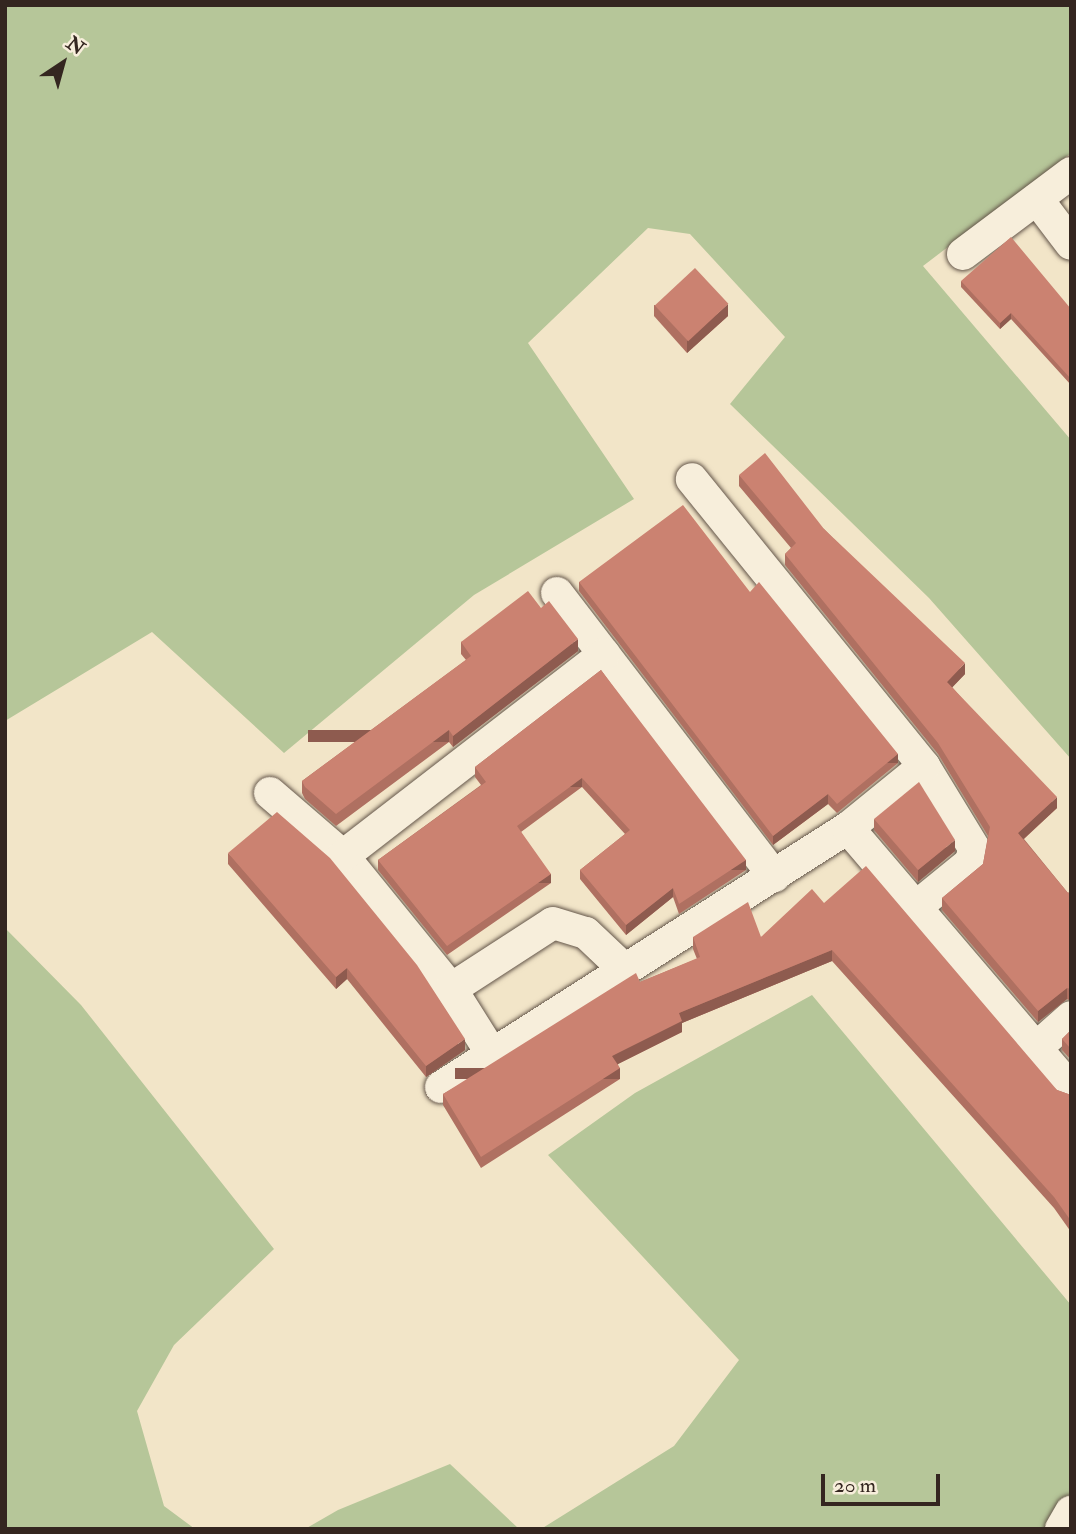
<!DOCTYPE html>
<style>
body{margin:0}
#map{position:relative;width:1076px;height:1534px;overflow:hidden;background:#f2e5c8;font-family:"IM FELL Double Pica",serif}
div>[style]{position:absolute}
.green>*{inset:0;background:#b6c699}
.roads{filter:drop-shadow(0 0 2px #64564a) drop-shadow(0 0 2px #64564a)}
.street>*{height:32px;margin:-16px;padding:0 16px;transform-origin:16px;border-radius:16px;background:#f7eedb}
.wall>*{inset:0;background:#af7061}
.shaded-wall>*{inset:0;background:#8e5b4f;transform-origin:0 0}
.building>*{inset:0;background:#cb8271;transform-origin:0 0}
span{translate:-50% -50%;white-space:nowrap;text-align:center;line-height:1.15;-webkit-text-stroke:7px #f7eedb;paint-order:stroke}
.frame{position:absolute;inset:0;border:7px solid #342620;pointer-events:none}
.north{position:absolute;left:28px;top:28px;width:70px;height:70px;-webkit-text-stroke:5px #f7eedb;paint-order:stroke;rotate:36deg;font-size:19px;font-weight:700;line-height:28px;text-align:center;color:#342620}
.north::after{content:'';display:block;margin:auto;width:24px;height:32px;background:#342620;clip-path:polygon(50% 0,100% 100%,50% 72%,0 100%)}
.scale{position:absolute;left:821px;top:1474px;width:119px;height:32px;box-sizing:border-box;border:4px solid #342620;border-top:0;padding-left:9px;font-size:21px;line-height:24px;white-space:nowrap;color:#342620;-webkit-text-stroke:5px #f7eedb;paint-order:stroke}
</style>
<div id="map">
<div class="green">
<i style="clip-path:polygon(5px 5px,1071px 5px,1071px 153px,923px 266px,1071px 440px,1071px 759px,929px 598px,730px 404px,785px 337px,690px 234px,648px 228px,528px 343px,634px 499px,474px 595px,284px 753px,152px 632px,5px 721px)"></i>
<i style="clip-path:polygon(5px 928px,81px 1005px,274px 1249px,174px 1345px,137px 1411px,164px 1506px,195px 1529px,5px 1529px)"></i>
<i style="clip-path:polygon(812px 995px,1071px 1305px,1071px 1529px,541px 1529px,674px 1446px,739px 1360px,548px 1155px,635px 1093px)"></i>
<i style="clip-path:polygon(450px 1464px,519px 1529px,305px 1529px,338px 1510px)"></i>
</div>
<div class="roads">
<div class="street">
<i style="left:1037px;top:199px;width:56px;rotate:52.9deg"></i>
<i style="left:963px;top:254px;width:135px;rotate:-36.9deg"></i>
<i style="left:557px;top:593px;width:357px;rotate:52.5deg"></i>
<i style="left:270px;top:793px;width:96px;rotate:40.8deg"></i>
<i style="left:343px;top:856px;width:171px;rotate:50.9deg"></i>
<i style="left:451px;top:989px;width:77px;rotate:57.8deg"></i>
<i style="left:848px;top:828px;width:343px;rotate:49.5deg"></i>
<i style="left:343px;top:856px;width:330px;rotate:-37.7deg"></i>
<i style="left:916px;top:907px;width:71px;rotate:-39.3deg"></i>
<i style="left:971px;top:862px;width:14px;rotate:-78deg"></i>
<i style="left:974px;top:848px;width:96px;rotate:-121.4deg"></i>
<i style="left:451px;top:989px;width:121px;rotate:-32.9deg"></i>
<i style="left:553px;top:923px;width:34px;rotate:17deg"></i>
<i style="left:586px;top:933px;width:54px;rotate:43.5deg"></i>
<i style="left:1035px;top:1049px;width:48px;rotate:-41.6deg"></i>
<i style="left:441px;top:1087px;width:482px;rotate:-32.5deg"></i>
<i style="left:848px;top:828px;width:98px;rotate:-39.2deg"></i>
<i style="left:924px;top:766px;width:369px;rotate:-129deg"></i>
<i style="left:1061px;top:1529px;width:20px;rotate:-60deg"></i>
</div>
</div>
<div class="wall">
<i style="clip-path:polygon(961px 281px,1071px 309px,1071px 385px,1011px 319px,1000px 329px,961px 287px)"></i>
<i style="clip-path:polygon(654px 305px,728px 316px,687px 353px,654px 316px)"></i>
<i style="clip-path:polygon(739px 475px,824px 529px,965px 674px,952px 687px,1057px 808px,1024px 839px,1068px 893px,1071px 891px,1071px 1001px,1067px 999px,1038px 1022px,942px 910px,942px 898px,983px 864px,988px 836px,938px 754px,785px 565px,785px 554px,791px 548px,739px 486px)"></i>
<i style="clip-path:polygon(579px 582px,750px 592px,898px 763px,837px 813px,828px 804px,773px 845px,579px 591px)"></i>
<i style="clip-path:polygon(541px 608px,578px 651px,453px 747px,449px 742px,336px 826px,305px 799px,302px 793px,302px 781px,466px 660px,461px 654px,461px 642px)"></i>
<i style="clip-path:polygon(601px 670px,746px 870px,679px 914px,673px 897px,626px 935px,580px 879px,580px 870px,625px 834px,582px 787px,521px 832px,551px 883px,447px 955px,378px 870px,378px 860px,481px 785px,475px 777px,475px 767px)"></i>
<i style="clip-path:polygon(874px 819px,955px 851px,918px 882px,874px 830px)"></i>
<i style="clip-path:polygon(228px 853px,465px 1050px,426px 1077px,347px 979px,336px 989px,228px 864px)"></i>
<i style="clip-path:polygon(824px 903px,1057px 1090px,1071px 1095px,1071px 1232px,1054px 1208px,832px 961px,682px 1023px,682px 1032px,618px 1064px,620px 1079px,481px 1168px,443px 1105px,443px 1094px,640px 982px,697px 959px,693px 949px,693px 937px,761px 937px)"></i>
<i style="clip-path:polygon(1071px 1030px,1071px 1060px,1062px 1050px,1062px 1039px)"></i>
</div>
<div class="shaded-wall">
<i style="clip-path:polygon(728px 304px,728px 316px,687px 353px,687px 341px)"></i>
<i style="clip-path:polygon(1011px 313px,1011px 319px,1000px 329px,1000px 323px)"></i>
<i style="clip-path:polygon(578px 639px,578px 651px,453px 747px,453px 736px)"></i>
<i style="clip-path:polygon(965px 663px,965px 674px,947px 693px,947px 682px)"></i>
<i style="left:449px;top:730px;width:12px;height:141px;rotate:90deg"></i>
<i style="left:898px;top:754px;width:9px;height:79px;rotate:90deg"></i>
<i style="left:582px;top:778px;width:9px;height:81px;rotate:90deg"></i>
<i style="clip-path:polygon(828px 794px,828px 804px,773px 845px,773px 836px)"></i>
<i style="clip-path:polygon(1057px 797px,1057px 808px,1018px 844px,1018px 833px)"></i>
<i style="clip-path:polygon(955px 840px,955px 851px,918px 882px,918px 870px)"></i>
<i style="left:746px;top:860px;width:10px;height:80px;rotate:90deg"></i>
<i style="left:551px;top:874px;width:9px;height:126px;rotate:90deg"></i>
<i style="clip-path:polygon(673px 888px,673px 897px,626px 935px,626px 925px)"></i>
<i style="clip-path:polygon(832px 950px,832px 961px,682px 1023px,682px 1032px,612px 1067px,612px 1056px,679px 1013px)"></i>
<i style="clip-path:polygon(347px 968px,347px 979px,336px 989px,336px 977px)"></i>
<i style="clip-path:polygon(1067px 988px,1067px 999px,1038px 1022px,1038px 1011px)"></i>
<i style="clip-path:polygon(465px 1039px,465px 1050px,426px 1077px,426px 1066px)"></i>
<i style="left:620px;top:1068px;width:11px;height:165px;rotate:90deg"></i>
</div>
<div class="building">
<i style="clip-path:polygon(1011px 237px,1071px 309px,1071px 379px,1011px 313px,1000px 323px,961px 281px)"></i>
<i style="left:695px;top:268px;width:49px;height:55px;rotate:47deg"></i>
<i style="clip-path:polygon(765px 453px,824px 529px,965px 663px,947px 682px,1057px 797px,1018px 833px,1068px 893px,1071px 891px,1071px 989px,1067px 988px,1038px 1011px,942px 898px,983px 864px,990px 827px,938px 743px,785px 554px,796px 543px,739px 475px)"></i>
<i style="clip-path:polygon(683px 505px,750px 592px,759px 582px,898px 754px,837px 804px,828px 794px,773px 836px,579px 582px)"></i>
<i style="clip-path:polygon(528px 591px,541px 608px,549px 601px,578px 639px,453px 736px,449px 730px,336px 814px,305px 787px,302px 781px,471px 656px,461px 642px)"></i>
<i style="clip-path:polygon(601px 670px,746px 860px,679px 904px,673px 888px,626px 925px,580px 870px,630px 830px,582px 778px,517px 826px,551px 874px,447px 946px,378px 860px,486px 782px,475px 767px)"></i>
<i style="clip-path:polygon(919px 782px,955px 840px,918px 870px,874px 819px)"></i>
<i style="clip-path:polygon(277px 812px,330px 858px,417px 965px,465px 1039px,426px 1066px,347px 968px,336px 977px,228px 853px)"></i>
<i style="clip-path:polygon(866px 866px,1057px 1090px,1071px 1095px,1071px 1221px,1054px 1197px,832px 950px,679px 1013px,682px 1021px,612px 1056px,620px 1068px,481px 1157px,443px 1094px,636px 973px,640px 982px,700px 957px,693px 937px,748px 902px,761px 937px,812px 889px,824px 903px)"></i>
<i style="clip-path:polygon(1071px 1030px,1071px 1049px,1062px 1039px)"></i>
</div>
<div class="frame"></div>
<div class="north">N</div>
<div class="scale">20 m</div>
</div>
